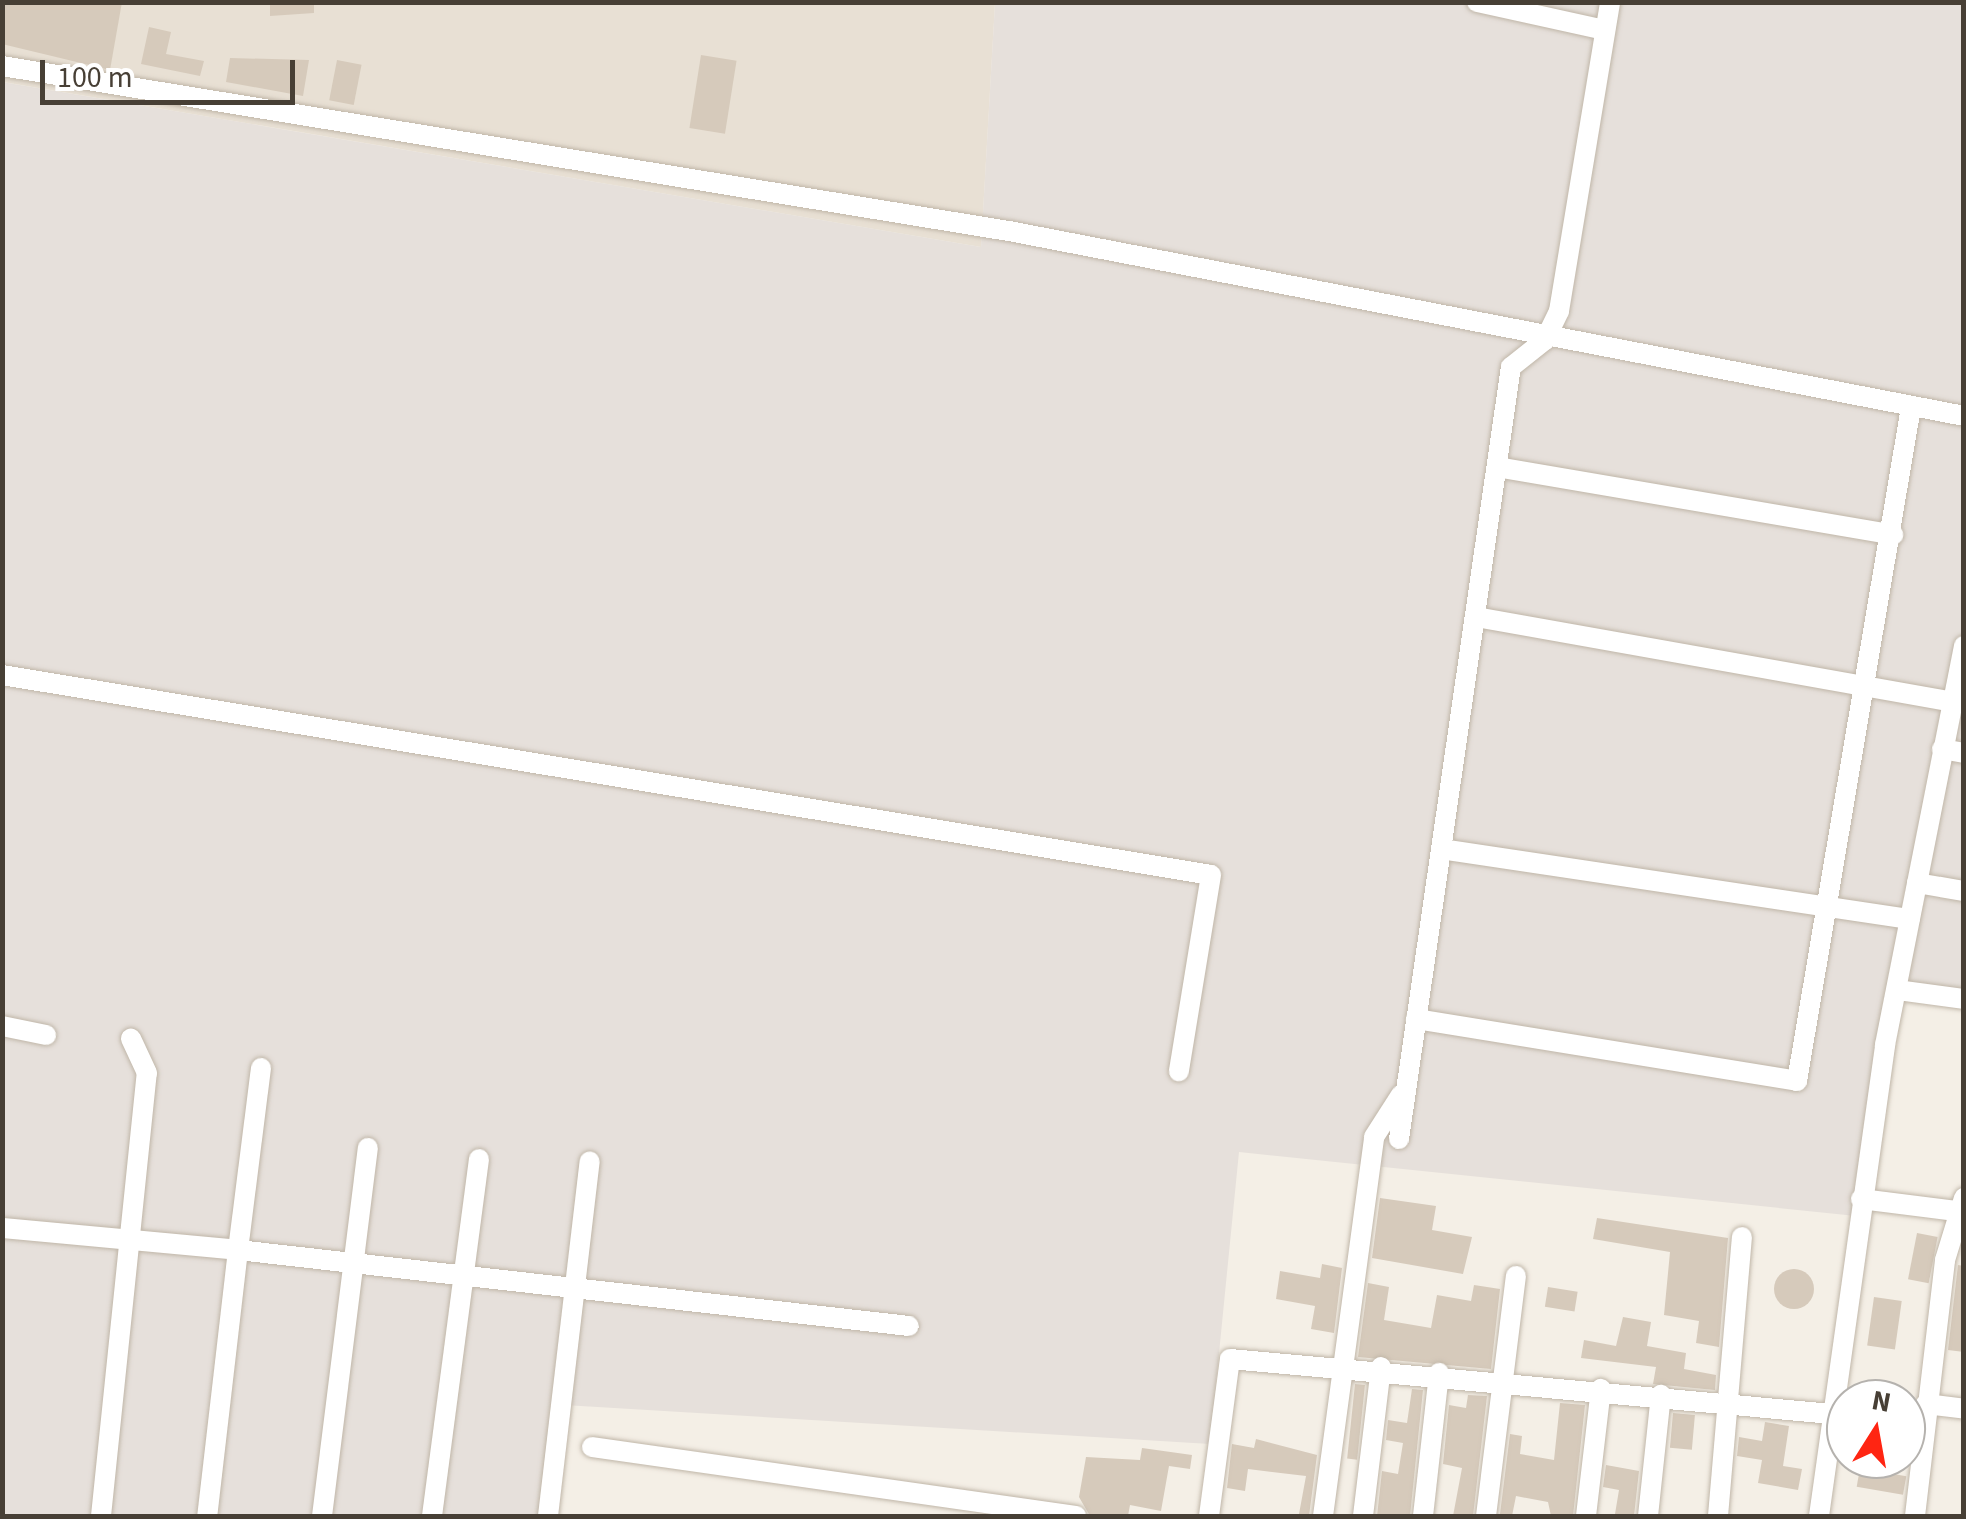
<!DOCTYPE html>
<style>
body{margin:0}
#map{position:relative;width:1966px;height:1519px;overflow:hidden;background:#f4efe6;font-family:"Source Sans 3",sans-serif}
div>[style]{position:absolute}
.residential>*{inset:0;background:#e8e0d4}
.industrial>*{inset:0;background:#e6e0db}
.building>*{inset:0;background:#d6cabb;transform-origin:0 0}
.round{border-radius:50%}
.roads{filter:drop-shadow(0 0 2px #c0b6a8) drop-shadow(0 0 2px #c0b6a8)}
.minor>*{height:20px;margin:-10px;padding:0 10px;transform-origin:10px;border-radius:10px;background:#fff}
span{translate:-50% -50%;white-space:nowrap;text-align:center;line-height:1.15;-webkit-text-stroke:8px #fff;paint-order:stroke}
.frame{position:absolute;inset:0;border:5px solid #473f35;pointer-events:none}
.north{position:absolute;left:1826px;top:1379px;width:100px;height:100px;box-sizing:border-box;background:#fff;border:2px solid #b5b2ae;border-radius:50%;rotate:11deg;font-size:28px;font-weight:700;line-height:40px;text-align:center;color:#473f35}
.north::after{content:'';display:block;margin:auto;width:35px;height:45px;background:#ff2512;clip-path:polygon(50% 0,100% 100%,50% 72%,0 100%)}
.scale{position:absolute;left:40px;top:60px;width:255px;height:45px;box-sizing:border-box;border:5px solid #473f35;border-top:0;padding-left:12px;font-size:30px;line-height:35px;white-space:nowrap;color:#473f35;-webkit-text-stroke:8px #fff;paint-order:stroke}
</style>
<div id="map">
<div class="residential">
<i style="clip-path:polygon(2px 3px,995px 3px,981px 247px,3px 82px)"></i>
</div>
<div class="industrial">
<i style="clip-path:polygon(995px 3px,1963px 3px,1963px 1003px,1902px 998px,1856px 1216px,1239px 1152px,1210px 1444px,564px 1405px,550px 1516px,3px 1516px,2px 82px,981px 247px)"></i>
</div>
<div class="building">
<i style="clip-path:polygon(2px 2px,122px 2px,110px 70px,2px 44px)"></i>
<i style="clip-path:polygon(270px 2px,314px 2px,314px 13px,270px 16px)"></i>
<i style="clip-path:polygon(149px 27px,171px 32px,166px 54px,204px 61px,200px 76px,141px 64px)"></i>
<i style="left:701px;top:55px;width:36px;height:74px;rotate:9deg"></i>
<i style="clip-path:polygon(230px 58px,309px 60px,303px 96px,226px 82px)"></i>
<i style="left:337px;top:60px;width:25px;height:41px;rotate:11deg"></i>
<i style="clip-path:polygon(1380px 1198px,1436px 1206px,1432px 1230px,1472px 1237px,1463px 1274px,1372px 1258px)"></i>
<i style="clip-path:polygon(1597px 1218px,1728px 1238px,1719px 1347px,1696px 1343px,1699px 1321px,1664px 1315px,1670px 1252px,1593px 1239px)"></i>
<i style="left:1917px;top:1233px;width:21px;height:47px;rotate:11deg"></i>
<i style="clip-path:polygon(1322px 1264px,1342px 1268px,1334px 1333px,1311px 1329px,1315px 1306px,1276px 1299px,1280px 1271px,1320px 1278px)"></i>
<i style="clip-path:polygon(1958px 1265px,1964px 1266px,1964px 1352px,1948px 1350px)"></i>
<i class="round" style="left:1774px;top:1269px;width:40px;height:40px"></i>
<i style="clip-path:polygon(1368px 1283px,1389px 1287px,1384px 1320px,1431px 1328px,1437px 1295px,1471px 1301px,1474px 1285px,1500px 1289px,1491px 1369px,1358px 1357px)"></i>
<i style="left:1548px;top:1287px;width:30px;height:20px;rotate:9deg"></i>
<i style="left:1874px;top:1297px;width:28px;height:49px;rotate:8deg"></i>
<i style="clip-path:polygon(1623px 1317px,1651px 1322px,1647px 1346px,1686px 1353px,1684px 1369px,1716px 1375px,1715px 1390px,1653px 1384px,1656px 1367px,1581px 1358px,1584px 1340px,1616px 1346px)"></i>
<i style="left:1355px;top:1384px;width:10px;height:75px;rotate:6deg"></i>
<i style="clip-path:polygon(1412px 1389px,1423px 1390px,1410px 1516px,1377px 1516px,1382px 1471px,1398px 1474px,1403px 1443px,1386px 1440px,1388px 1420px,1407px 1423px)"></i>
<i style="clip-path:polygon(1468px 1395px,1487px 1396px,1473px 1516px,1453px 1516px,1462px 1468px,1443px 1464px,1449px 1405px,1466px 1408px)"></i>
<i style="clip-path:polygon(1560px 1403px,1585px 1405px,1573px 1516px,1551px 1516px,1548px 1502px,1516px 1496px,1512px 1516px,1500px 1514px,1510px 1434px,1522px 1436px,1520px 1454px,1554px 1460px)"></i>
<i style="left:1673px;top:1413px;width:22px;height:35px;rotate:5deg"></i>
<i style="clip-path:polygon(1765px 1422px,1789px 1426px,1783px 1466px,1802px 1469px,1798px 1490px,1758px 1483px,1762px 1460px,1737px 1456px,1739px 1437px,1762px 1441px)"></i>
<i style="clip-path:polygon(1256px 1439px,1317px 1455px,1309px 1516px,1299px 1514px,1306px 1476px,1248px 1469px,1245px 1491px,1227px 1488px,1232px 1444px,1254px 1448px)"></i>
<i style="clip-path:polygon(1142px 1448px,1192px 1455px,1190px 1469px,1169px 1466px,1161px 1511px,1130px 1505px,1128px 1516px,1090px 1516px,1079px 1497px,1086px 1457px,1140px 1460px)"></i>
<i style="clip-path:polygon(1606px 1465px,1639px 1471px,1634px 1516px,1615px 1514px,1619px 1490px,1603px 1487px)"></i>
<i style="left:1860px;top:1468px;width:47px;height:19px;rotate:10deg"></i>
</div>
<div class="roads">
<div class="minor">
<i style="left:1477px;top:2px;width:130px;rotate:12.4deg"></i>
<i style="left:2px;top:66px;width:1020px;rotate:9.31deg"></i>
<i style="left:1009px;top:231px;width:973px;rotate:10.96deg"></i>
<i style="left:1503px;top:468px;width:396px;rotate:9.7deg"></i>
<i style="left:1476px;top:617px;width:483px;rotate:10.1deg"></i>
<i style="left:2px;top:675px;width:1225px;rotate:9.39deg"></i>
<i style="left:1211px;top:875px;width:199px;rotate:99.3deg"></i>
<i style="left:1942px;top:749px;width:22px;rotate:10deg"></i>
<i style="left:1441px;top:849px;width:474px;rotate:8.5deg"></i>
<i style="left:1917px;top:883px;width:48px;rotate:9.7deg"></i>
<i style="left:1897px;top:990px;width:68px;rotate:7.7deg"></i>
<i style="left:1416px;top:1019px;width:386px;rotate:9.2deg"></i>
<i style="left:1797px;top:1081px;width:684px;rotate:-80.4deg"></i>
<i style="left:2px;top:1026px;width:45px;rotate:11.6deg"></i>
<i style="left:261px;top:1068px;width:183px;rotate:97.2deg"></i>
<i style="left:238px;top:1250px;width:675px;rotate:6.46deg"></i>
<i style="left:1399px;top:1139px;width:780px;rotate:-81.75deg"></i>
<i style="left:1511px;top:367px;width:43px;rotate:-38.5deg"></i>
<i style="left:1545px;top:340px;width:32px;rotate:-64deg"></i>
<i style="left:1559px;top:311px;width:313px;rotate:-80.6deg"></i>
<i style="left:1861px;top:1199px;width:104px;rotate:7.2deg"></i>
<i style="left:2px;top:1228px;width:237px;rotate:5.3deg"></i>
<i style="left:238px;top:1250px;width:268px;rotate:96.6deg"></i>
<i style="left:1926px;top:1404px;width:38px;rotate:7deg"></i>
<i style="left:592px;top:1447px;width:489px;rotate:8.1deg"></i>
<i style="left:101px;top:1516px;width:445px;rotate:-84.1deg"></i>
<i style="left:147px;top:1073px;width:38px;rotate:-115deg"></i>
<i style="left:322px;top:1516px;width:371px;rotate:-82.9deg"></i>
<i style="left:432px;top:1516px;width:360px;rotate:-82.5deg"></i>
<i style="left:548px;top:1516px;width:357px;rotate:-83.3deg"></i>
<i style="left:1209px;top:1516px;width:158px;rotate:-82.4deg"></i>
<i style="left:1230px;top:1359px;width:605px;rotate:5.22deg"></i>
<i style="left:1323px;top:1516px;width:382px;rotate:-82.3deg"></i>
<i style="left:1374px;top:1137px;width:50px;rotate:-57.3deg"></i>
<i style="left:1363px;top:1516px;width:150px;rotate:-83.1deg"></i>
<i style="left:1423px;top:1516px;width:144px;rotate:-83.6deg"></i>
<i style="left:1486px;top:1516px;width:242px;rotate:-82.9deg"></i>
<i style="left:1586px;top:1516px;width:128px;rotate:-83.3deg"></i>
<i style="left:1648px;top:1516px;width:122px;rotate:-83.9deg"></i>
<i style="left:1718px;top:1516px;width:280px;rotate:-85.1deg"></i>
<i style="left:1819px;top:1516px;width:476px;rotate:-82deg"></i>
<i style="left:1885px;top:1045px;width:407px;rotate:-78.8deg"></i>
<i style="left:1915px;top:1516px;width:258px;rotate:-83.3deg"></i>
<i style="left:1945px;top:1260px;width:65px;rotate:-73deg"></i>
</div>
</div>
<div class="frame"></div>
<div class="north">N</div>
<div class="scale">100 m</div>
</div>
